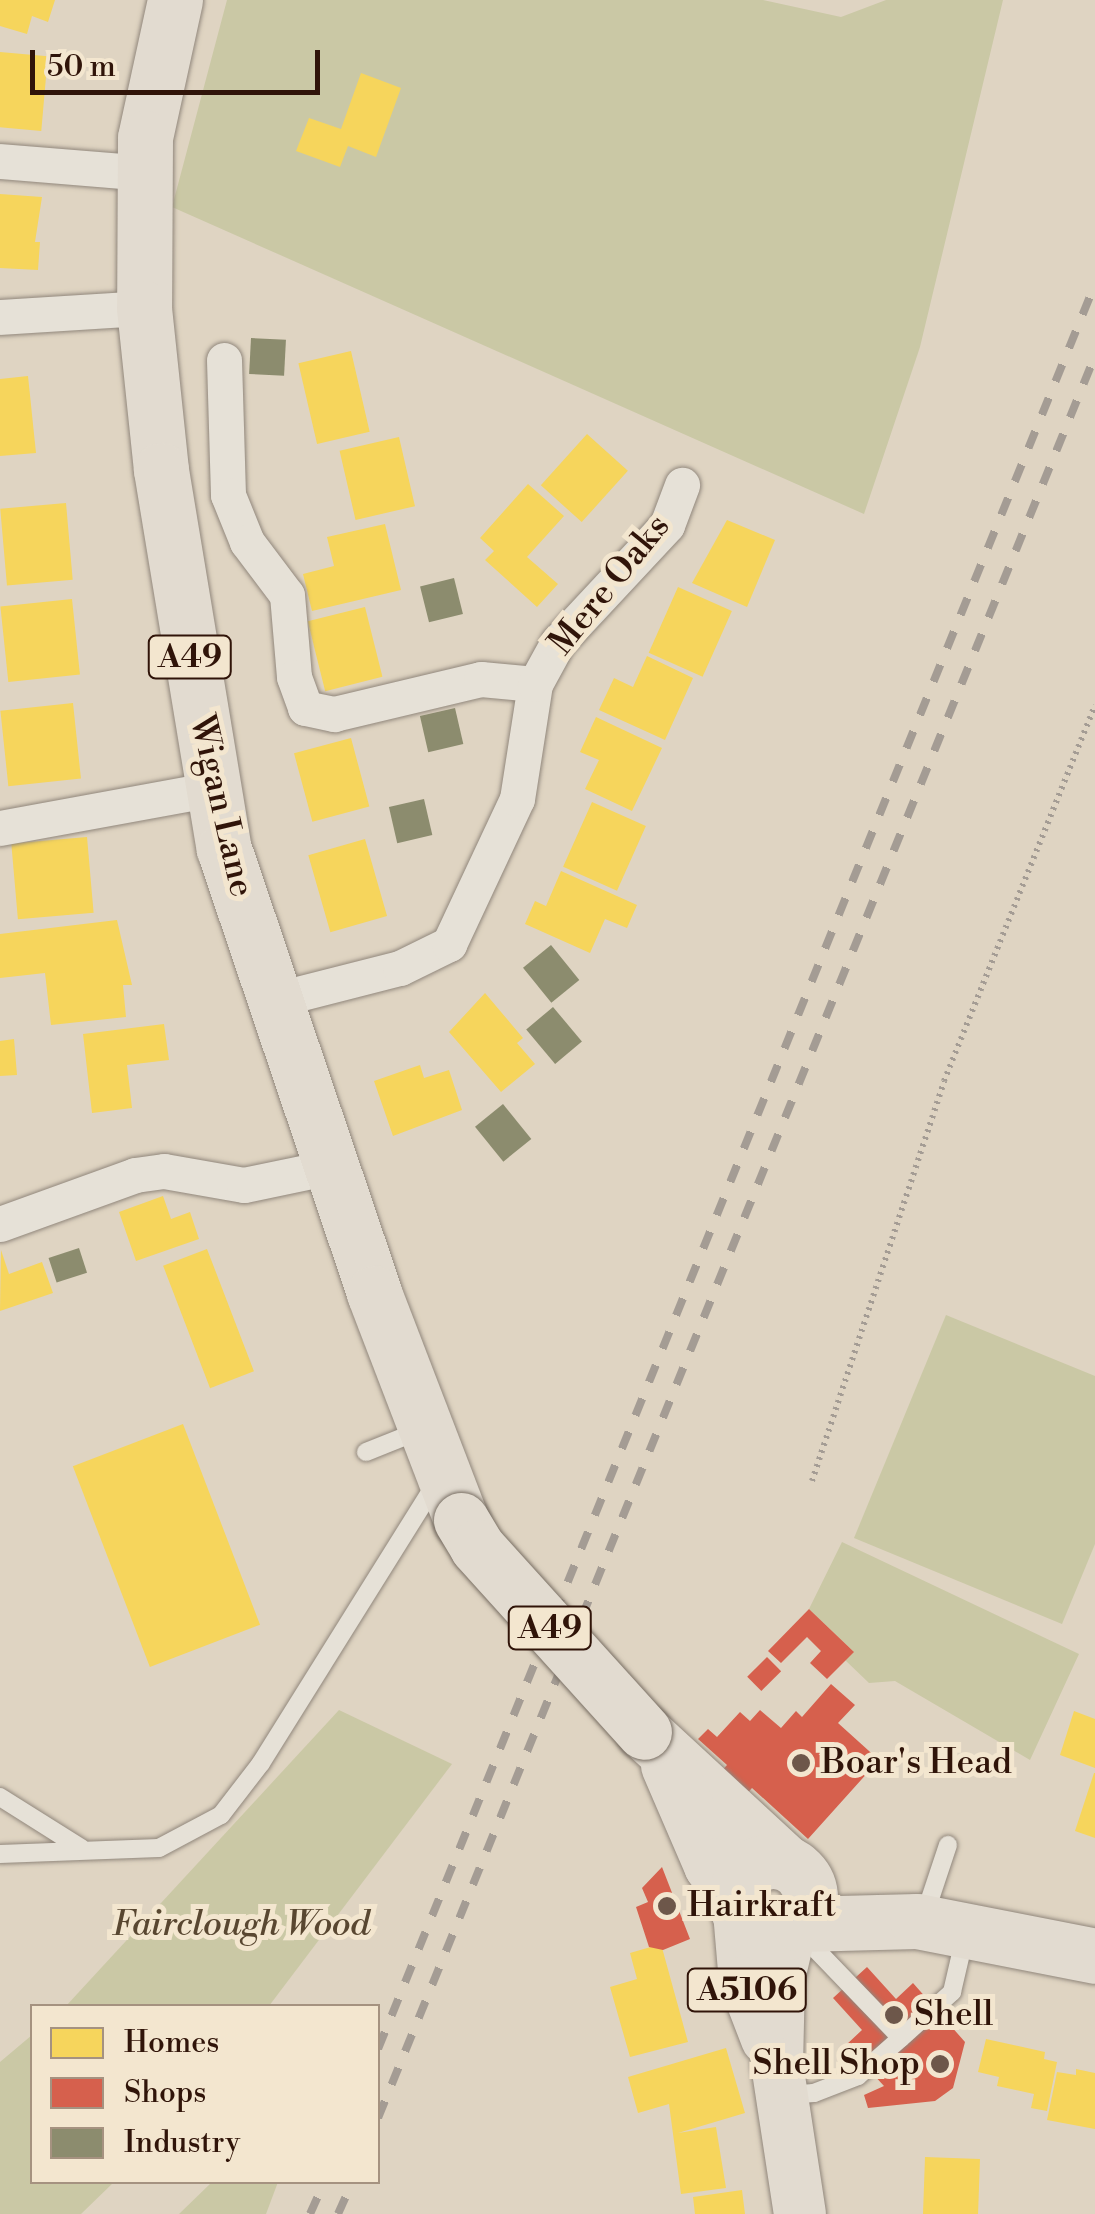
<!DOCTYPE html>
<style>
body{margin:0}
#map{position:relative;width:1095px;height:2214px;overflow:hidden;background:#dfd4c2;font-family:"Libre Bodoni",serif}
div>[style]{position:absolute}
.green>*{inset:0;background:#cac8a5}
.homes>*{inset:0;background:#f6d55c;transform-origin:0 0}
.shops>*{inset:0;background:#d6604d;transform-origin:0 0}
.industry>*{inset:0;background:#8c8c6e;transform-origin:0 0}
.path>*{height:6px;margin-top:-3px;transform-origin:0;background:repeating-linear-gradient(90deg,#a49c94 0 2.5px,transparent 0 7.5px)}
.roads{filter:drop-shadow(0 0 2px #91877c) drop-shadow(0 0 2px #91877c)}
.service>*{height:18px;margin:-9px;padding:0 9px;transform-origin:9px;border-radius:9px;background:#e6e1d7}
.minor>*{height:35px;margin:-17.5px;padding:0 17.5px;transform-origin:17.5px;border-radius:17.5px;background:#e6e1d7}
.primary>*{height:52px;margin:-26px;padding:0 26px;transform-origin:26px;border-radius:26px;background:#e2dbd0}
.trunk>*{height:55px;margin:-27.5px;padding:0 27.5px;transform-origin:27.5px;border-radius:27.5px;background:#e2dbd0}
.trunk>.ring{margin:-27.5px;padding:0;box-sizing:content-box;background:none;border:55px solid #e2dbd0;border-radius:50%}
.rail>*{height:8px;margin-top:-4px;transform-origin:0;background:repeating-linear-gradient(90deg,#a49c94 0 18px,transparent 0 36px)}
.bridges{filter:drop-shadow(0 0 2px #786e63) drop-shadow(0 0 2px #786e63)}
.trunk-bridge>*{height:55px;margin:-27.5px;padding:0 27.5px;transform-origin:27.5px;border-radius:27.5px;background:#e2dbd0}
.dots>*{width:28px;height:28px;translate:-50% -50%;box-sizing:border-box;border:5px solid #f3e6cf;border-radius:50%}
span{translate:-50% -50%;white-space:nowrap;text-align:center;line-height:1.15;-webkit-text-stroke:10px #f3e6cf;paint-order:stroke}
.shield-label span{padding:2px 8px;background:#f3e6cf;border:2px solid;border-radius:8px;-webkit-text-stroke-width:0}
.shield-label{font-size:32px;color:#301409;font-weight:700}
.street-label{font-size:35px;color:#301409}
.poi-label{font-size:35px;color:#301409}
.left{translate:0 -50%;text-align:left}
.right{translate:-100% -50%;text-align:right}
.park-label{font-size:35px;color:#594731;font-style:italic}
.legend{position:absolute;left:30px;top:2004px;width:350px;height:180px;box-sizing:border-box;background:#f3e6cf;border:2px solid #a59280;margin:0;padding:12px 18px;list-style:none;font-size:30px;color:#301409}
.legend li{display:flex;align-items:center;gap:20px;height:50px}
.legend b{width:50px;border:2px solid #a59280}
.scale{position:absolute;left:30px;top:50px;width:290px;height:45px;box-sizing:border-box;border:5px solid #301409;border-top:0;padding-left:12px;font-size:30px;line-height:35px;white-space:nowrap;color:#301409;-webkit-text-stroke:8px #f3e6cf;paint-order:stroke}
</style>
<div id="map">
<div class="green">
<i style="clip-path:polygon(227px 0,763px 0,841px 17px,886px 0,1003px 0,920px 347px,864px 514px,172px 207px)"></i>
<i style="clip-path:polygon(946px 1315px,1095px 1376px,1095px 1544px,1062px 1624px,854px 1538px)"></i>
<i style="clip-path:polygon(842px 1542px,1079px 1654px,1030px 1760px,895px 1681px,869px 1683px,845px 1660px,853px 1651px,809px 1609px)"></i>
<i style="clip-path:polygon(339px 1710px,452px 1764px,269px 2006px,66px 2006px)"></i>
<i style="clip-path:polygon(32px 2035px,32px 2182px,114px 2182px,81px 2214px,0 2214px,0 2062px)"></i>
<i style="clip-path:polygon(212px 2182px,278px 2182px,266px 2214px,179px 2214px)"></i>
</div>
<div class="homes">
<i style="clip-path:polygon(0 0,55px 0,48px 22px,32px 16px,27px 34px,0 26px)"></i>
<i style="left:0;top:52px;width:48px;height:75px;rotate:5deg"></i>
<i style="clip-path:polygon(361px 73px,401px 88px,376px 157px,348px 146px,340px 167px,296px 151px,309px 118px,341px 129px)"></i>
<i style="clip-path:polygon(0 194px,42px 197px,35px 242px,40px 242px,38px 270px,0 268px)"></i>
<i style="left:351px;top:351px;width:83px;height:54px;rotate:77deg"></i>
<i style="clip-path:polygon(28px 376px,36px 453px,0 456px,0 379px)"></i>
<i style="left:587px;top:434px;width:55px;height:69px;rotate:42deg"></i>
<i style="left:399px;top:437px;width:71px;height:61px;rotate:77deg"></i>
<i style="clip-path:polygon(528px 484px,564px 516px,527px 557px,558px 584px,537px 607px,485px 560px,494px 551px,480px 538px)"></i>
<i style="left:66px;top:503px;width:77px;height:66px;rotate:85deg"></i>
<i style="clip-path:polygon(727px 520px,775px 540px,747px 607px,692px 583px)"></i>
<i style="clip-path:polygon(385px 524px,401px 590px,312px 611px,303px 574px,334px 566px,327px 537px)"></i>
<i style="left:678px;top:587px;width:59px;height:72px;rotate:24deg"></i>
<i style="left:72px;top:599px;width:76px;height:72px;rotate:84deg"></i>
<i style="left:365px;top:607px;width:72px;height:59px;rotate:76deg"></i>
<i style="clip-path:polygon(647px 656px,693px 678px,665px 740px,599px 710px,614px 678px,633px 687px)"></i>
<i style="left:73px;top:703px;width:76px;height:73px;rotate:84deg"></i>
<i style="clip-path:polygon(596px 717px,662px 748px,632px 811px,585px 789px,599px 760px,580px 752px)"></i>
<i style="left:351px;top:738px;width:71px;height:59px;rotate:75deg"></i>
<i style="left:592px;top:802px;width:59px;height:71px;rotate:24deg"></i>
<i style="left:87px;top:837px;width:76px;height:76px;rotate:85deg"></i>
<i style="left:365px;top:839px;width:80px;height:59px;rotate:74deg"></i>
<i style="clip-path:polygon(561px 871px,637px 905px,627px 928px,605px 919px,590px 953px,525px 924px,535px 901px,546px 906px)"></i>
<i style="clip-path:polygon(117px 920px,132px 985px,123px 985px,126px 1017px,51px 1025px,45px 973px,0 978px,0 934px)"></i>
<i style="clip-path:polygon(485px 993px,523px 1038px,517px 1043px,535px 1064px,501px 1092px,449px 1032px)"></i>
<i style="clip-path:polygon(164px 1024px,169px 1060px,127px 1065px,132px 1108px,92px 1113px,83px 1034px)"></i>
<i style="clip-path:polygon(14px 1039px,17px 1075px,0 1076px,0 1041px)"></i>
<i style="clip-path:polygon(420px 1065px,424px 1078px,449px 1070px,462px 1110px,393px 1136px,374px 1081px)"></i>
<i style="clip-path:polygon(163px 1196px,171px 1219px,190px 1212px,199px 1239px,136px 1261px,119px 1212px)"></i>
<i style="left:207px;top:1249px;width:131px;height:47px;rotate:69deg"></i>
<i style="clip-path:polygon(1px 1250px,9px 1274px,42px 1262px,53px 1293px,0 1311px)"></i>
<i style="left:183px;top:1424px;width:215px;height:118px;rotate:69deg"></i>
<i style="clip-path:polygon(1074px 1711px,1095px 1719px,1095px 1768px,1060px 1755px)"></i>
<i style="clip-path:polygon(1094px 1773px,1095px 1773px,1095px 1838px,1075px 1831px)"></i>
<i style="clip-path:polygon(661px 1944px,688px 2042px,630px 2057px,610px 1987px,637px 1979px,630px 1953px)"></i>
<i style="clip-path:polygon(986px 2039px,1045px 2052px,1044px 2059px,1057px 2062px,1047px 2111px,1031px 2108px,1034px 2094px,997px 2086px,999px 2077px,978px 2072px)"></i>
<i style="clip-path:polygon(726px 2048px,745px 2113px,678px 2133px,716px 2127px,726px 2188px,681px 2194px,669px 2104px,638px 2113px,628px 2077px)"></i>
<i style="clip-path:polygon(1076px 2069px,1095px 2073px,1095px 2129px,1047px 2120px,1057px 2072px,1076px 2075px)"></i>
<i style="left:925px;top:2157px;width:55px;height:57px;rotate:2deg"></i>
<i style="clip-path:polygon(742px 2190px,745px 2214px,695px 2214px,693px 2197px)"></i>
</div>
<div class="shops">
<i style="clip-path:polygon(809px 1609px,854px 1652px,827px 1679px,810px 1663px,821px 1651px,807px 1637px,781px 1663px,768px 1651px)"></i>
<i style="left:767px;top:1657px;width:20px;height:28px;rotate:45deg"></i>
<i style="clip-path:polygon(831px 1684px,855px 1705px,838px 1723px,879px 1760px,808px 1839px,752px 1788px,743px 1798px,718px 1775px,727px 1765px,698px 1739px,708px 1729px,717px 1737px,740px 1712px,750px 1721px,760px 1710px,781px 1728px,796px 1711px,802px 1717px)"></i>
<i style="clip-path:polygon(662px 1867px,690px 1939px,663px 1950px,649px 1947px,636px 1907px,648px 1902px,642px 1888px)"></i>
<i style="clip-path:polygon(867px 1967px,896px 1999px,913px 1983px,965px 2042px,953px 2088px,935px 2101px,868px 2108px,864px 2095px,884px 2086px,846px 2045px,862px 2030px,833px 1998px)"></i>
</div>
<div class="industry">
<i style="left:251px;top:338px;width:35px;height:36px;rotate:3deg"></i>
<i style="left:454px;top:578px;width:37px;height:35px;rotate:76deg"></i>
<i style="left:455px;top:708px;width:37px;height:36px;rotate:77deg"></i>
<i style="left:424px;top:799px;width:37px;height:36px;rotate:77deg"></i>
<i style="left:551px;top:945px;width:45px;height:36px;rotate:51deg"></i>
<i style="left:553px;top:1007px;width:45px;height:35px;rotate:50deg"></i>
<i style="left:503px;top:1104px;width:45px;height:36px;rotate:51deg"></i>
<i style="left:79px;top:1248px;width:26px;height:32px;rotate:72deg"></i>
</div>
<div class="path">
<i style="left:812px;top:1481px;width:421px;rotate:-71.7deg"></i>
<i style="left:944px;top:1081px;width:405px;rotate:-68.1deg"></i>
</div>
<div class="roads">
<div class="service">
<i style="left:366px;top:1452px;width:59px;rotate:-21.8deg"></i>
<i style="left:0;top:1797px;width:96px;rotate:32.2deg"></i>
<i style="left:0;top:1854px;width:159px;rotate:-2.2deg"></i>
<i style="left:159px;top:1848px;width:70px;rotate:-28deg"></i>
<i style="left:221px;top:1815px;width:66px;rotate:-52.4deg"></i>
<i style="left:261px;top:1763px;width:334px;rotate:-58deg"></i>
<i style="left:924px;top:1917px;width:76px;rotate:-71.6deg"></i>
<i style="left:801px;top:1934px;width:144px;rotate:46.1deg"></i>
<i style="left:786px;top:2095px;width:28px;rotate:-4deg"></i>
<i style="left:814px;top:2093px;width:47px;rotate:-21.1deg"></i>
<i style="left:858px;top:2076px;width:57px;rotate:-41.5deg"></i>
<i style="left:901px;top:2038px;width:69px;rotate:-42deg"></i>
<i style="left:952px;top:1992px;width:57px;rotate:-76.9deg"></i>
</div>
<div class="minor">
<i style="left:0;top:161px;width:145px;rotate:4.7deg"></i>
<i style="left:0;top:317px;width:144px;rotate:-3.6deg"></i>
<i style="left:224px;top:360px;width:135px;rotate:88.3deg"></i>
<i style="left:228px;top:495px;width:51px;rotate:68deg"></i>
<i style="left:247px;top:542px;width:66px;rotate:53deg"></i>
<i style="left:287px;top:595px;width:82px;rotate:85.1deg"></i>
<i style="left:294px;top:677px;width:33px;rotate:70deg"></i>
<i style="left:305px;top:708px;width:30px;rotate:12deg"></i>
<i style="left:334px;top:714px;width:151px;rotate:-13.4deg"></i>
<i style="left:481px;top:679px;width:54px;rotate:5.3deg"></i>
<i style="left:0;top:828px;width:217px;rotate:-10.4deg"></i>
<i style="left:274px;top:1000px;width:130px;rotate:-14.3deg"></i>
<i style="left:400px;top:968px;width:55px;rotate:-26.1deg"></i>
<i style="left:449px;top:944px;width:160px;rotate:-64.9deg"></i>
<i style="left:517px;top:799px;width:116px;rotate:-81.1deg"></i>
<i style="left:535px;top:684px;width:48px;rotate:-61.3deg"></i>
<i style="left:558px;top:642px;width:160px;rotate:-47deg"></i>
<i style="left:667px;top:525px;width:43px;rotate:-69.4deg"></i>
<i style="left:0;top:1224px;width:144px;rotate:-19.9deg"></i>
<i style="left:135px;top:1175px;width:29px;rotate:-8deg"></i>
<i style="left:164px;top:1171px;width:81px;rotate:9.9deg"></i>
<i style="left:244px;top:1185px;width:89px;rotate:-11.7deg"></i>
</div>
<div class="primary">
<i style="left:739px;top:1912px;width:70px;rotate:85.1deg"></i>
<i style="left:745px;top:1982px;width:61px;rotate:68.9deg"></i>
<i style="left:790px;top:1931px;width:48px;rotate:103.2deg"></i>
<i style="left:779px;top:1978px;width:86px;rotate:91.3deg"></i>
<i style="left:777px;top:2064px;width:152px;rotate:81.3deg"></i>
</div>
<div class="trunk">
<i style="left:175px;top:0;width:141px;rotate:102.3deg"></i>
<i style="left:145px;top:138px;width:170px;rotate:90.3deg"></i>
<i style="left:144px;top:308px;width:163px;rotate:84deg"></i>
<i style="left:161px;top:470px;width:384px;rotate:80.6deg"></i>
<i style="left:224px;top:849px;width:469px;rotate:71.3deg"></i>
<i style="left:374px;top:1293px;width:243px;rotate:69deg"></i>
<i style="left:644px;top:1732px;width:193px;rotate:42.7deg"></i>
<i style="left:668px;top:1765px;width:109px;rotate:66.7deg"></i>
<i style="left:711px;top:1865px;width:43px;rotate:54.5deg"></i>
<i class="ring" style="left:736px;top:1861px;width:19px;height:19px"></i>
<i style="left:800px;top:1924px;width:117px;rotate:-1.5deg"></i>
<i style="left:917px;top:1921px;width:181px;rotate:11.1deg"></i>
</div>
</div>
<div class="rail">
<i style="left:378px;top:2049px;width:1905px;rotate:-67.89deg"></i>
<i style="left:378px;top:2118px;width:1902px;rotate:-67.86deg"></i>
<i style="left:310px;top:2214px;width:35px;rotate:-66deg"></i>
<i style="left:338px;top:2214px;width:35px;rotate:-66deg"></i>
</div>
<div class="bridges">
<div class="trunk-bridge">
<i style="left:461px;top:1520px;width:31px;rotate:59deg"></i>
<i style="left:477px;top:1547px;width:249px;rotate:47.9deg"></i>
</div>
</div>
<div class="dots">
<i style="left:801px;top:1763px;background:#6d574a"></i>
<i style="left:667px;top:1906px;background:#6d574a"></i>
<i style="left:894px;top:2015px;background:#6d574a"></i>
<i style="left:940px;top:2064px;background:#6d574a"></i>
</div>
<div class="shield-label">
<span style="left:190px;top:657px">A49</span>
<span style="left:550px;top:1628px">A49</span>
<span style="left:747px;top:1990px">A5106</span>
</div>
<div class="street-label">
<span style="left:610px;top:585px;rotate:-51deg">Mere Oaks</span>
<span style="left:221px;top:806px;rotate:77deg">Wigan Lane</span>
</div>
<div class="poi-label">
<span class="left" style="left:821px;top:1763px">Boar's Head</span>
<span class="left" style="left:687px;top:1906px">Hairkraft</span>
<span class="left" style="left:914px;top:2015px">Shell</span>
<span class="right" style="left:920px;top:2064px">Shell Shop</span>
</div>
<div class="park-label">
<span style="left:241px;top:1925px">Fairclough Wood</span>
</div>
<ul class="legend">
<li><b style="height:28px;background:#f6d55c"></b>Homes</li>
<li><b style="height:28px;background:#d6604d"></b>Shops</li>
<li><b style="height:28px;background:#8c8c6e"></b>Industry</li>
</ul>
<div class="scale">50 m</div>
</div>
